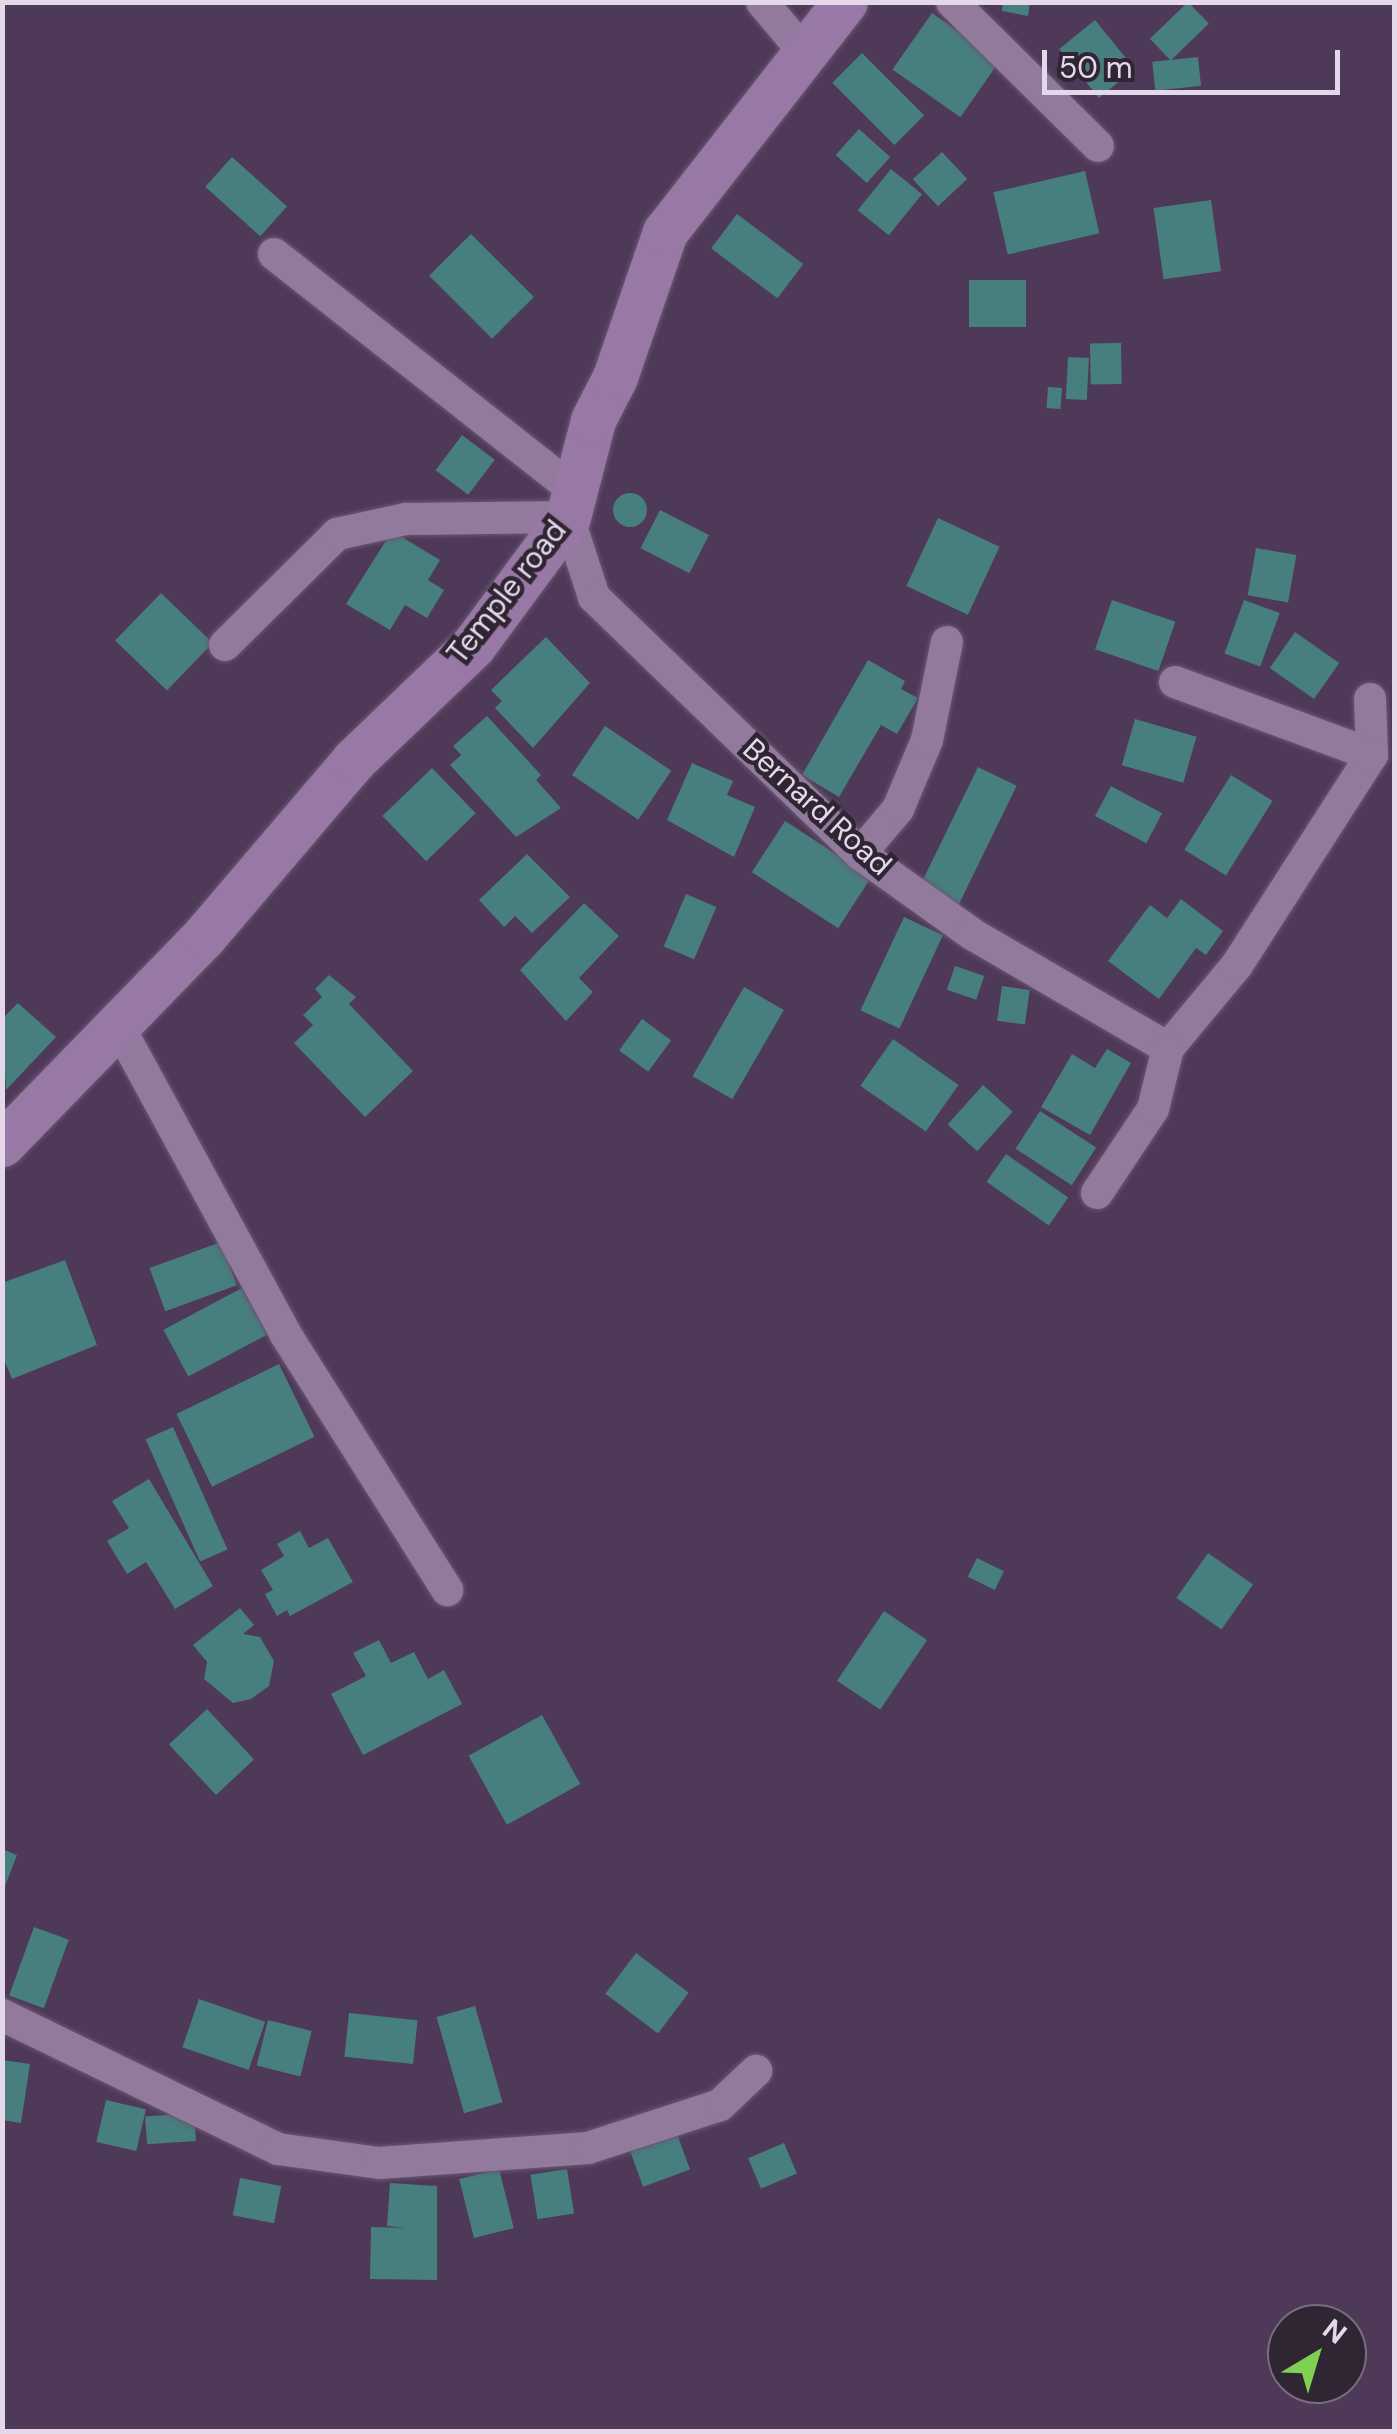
<!DOCTYPE html>
<style>
body{margin:0}
#map{position:relative;width:1397px;height:2434px;overflow:hidden;background:#4f3958;font-family:"DM Sans",sans-serif}
div>[style]{position:absolute}
.building>*{inset:0;background:#477e7e;transform-origin:0 0}
.round{border-radius:50%}
.roads{filter:drop-shadow(0 0 2px #695771) drop-shadow(0 0 2px #695771)}
.street>*{height:32px;margin:-16px;padding:0 16px;transform-origin:16px;border-radius:16px;background:#927a9c}
.secondary>*{height:45px;margin:-22.5px;padding:0 22.5px;transform-origin:22.5px;border-radius:22.5px;background:#9878a5}
span{translate:-50% -50%;white-space:nowrap;text-align:center;line-height:1.15;-webkit-text-stroke:9px #2f2533;paint-order:stroke}
.street-label{font-size:30px;color:#e5d8eb}
.frame{position:absolute;inset:0;border:5px solid #e5d8eb;pointer-events:none}
.north{position:absolute;left:1267px;top:2304px;width:100px;height:100px;box-sizing:border-box;background:#2f2533;border:2px solid #786d7d;border-radius:50%;rotate:38deg;font-size:28px;font-weight:700;line-height:40px;text-align:center;color:#e5d8eb}
.north::after{content:'';display:block;margin:auto;width:35px;height:45px;background:#80d051;clip-path:polygon(50% 0,100% 100%,50% 72%,0 100%)}
.scale{position:absolute;left:1042px;top:50px;width:298px;height:45px;box-sizing:border-box;border:5px solid #e5d8eb;border-top:0;padding-left:12px;font-size:30px;line-height:35px;white-space:nowrap;color:#e5d8eb;-webkit-text-stroke:8px #2f2533;paint-order:stroke}
</style>
<div id="map">
<div class="building">
<i style="clip-path:polygon(1003px 2px,1030px 2px,1028px 16px,1002px 11px)"></i>
<i style="left:1188px;top:2px;width:30px;height:53px;rotate:46deg"></i>
<i style="left:932px;top:13px;width:83px;height:69px;rotate:35deg"></i>
<i style="left:1095px;top:20px;width:63px;height:46px;rotate:51deg"></i>
<i style="left:862px;top:53px;width:88px;height:42px;rotate:45deg"></i>
<i style="left:1198px;top:57px;width:29px;height:46px;rotate:84deg"></i>
<i style="left:859px;top:129px;width:42px;height:35px;rotate:42deg"></i>
<i style="left:942px;top:152px;width:37px;height:40px;rotate:47deg"></i>
<i style="left:232px;top:157px;width:74px;height:40px;rotate:42deg"></i>
<i style="left:891px;top:169px;width:40px;height:53px;rotate:39deg"></i>
<i style="left:1085px;top:171px;width:64px;height:94px;rotate:77deg"></i>
<i style="left:1211px;top:200px;width:72px;height:58px;rotate:82deg"></i>
<i style="left:737px;top:214px;width:83px;height:43px;rotate:37deg"></i>
<i style="left:471px;top:234px;width:89px;height:59px;rotate:45deg"></i>
<i style="left:1026px;top:280px;width:47px;height:57px;rotate:90deg"></i>
<i style="left:1121px;top:343px;width:41px;height:31px;rotate:89deg"></i>
<i style="left:1068px;top:357px;width:21px;height:42px;rotate:3deg"></i>
<i style="left:1048px;top:387px;width:14px;height:21px;rotate:4deg"></i>
<i style="left:462px;top:435px;width:41px;height:44px;rotate:37deg"></i>
<i class="round" style="left:613px;top:493px;width:34px;height:34px"></i>
<i style="left:660px;top:510px;width:55px;height:43px;rotate:27deg"></i>
<i style="left:938px;top:518px;width:68px;height:75px;rotate:25deg"></i>
<i style="clip-path:polygon(392px 531px,440px 560px,428px 580px,444px 590px,427px 618px,405px 605px,390px 630px,346px 604px)"></i>
<i style="left:1256px;top:548px;width:41px;height:48px;rotate:10deg"></i>
<i style="left:161px;top:593px;width:72px;height:66px;rotate:44deg"></i>
<i style="left:1112px;top:600px;width:67px;height:52px;rotate:19deg"></i>
<i style="left:1244px;top:600px;width:38px;height:57px;rotate:20deg"></i>
<i style="left:1295px;top:632px;width:54px;height:44px;rotate:35deg"></i>
<i style="clip-path:polygon(546px 637px,590px 683px,533px 748px,495px 708px,502px 701px,491px 690px)"></i>
<i style="clip-path:polygon(868px 660px,905px 681px,901px 689px,918px 698px,897px 734px,881px 725px,839px 797px,802px 775px)"></i>
<i style="clip-path:polygon(487px 716px,541px 775px,536px 780px,561px 808px,516px 837px,450px 765px,461px 755px,453px 746px)"></i>
<i style="left:1135px;top:719px;width:64px;height:48px;rotate:16deg"></i>
<i style="left:605px;top:726px;width:80px;height:59px;rotate:34deg"></i>
<i style="clip-path:polygon(692px 763px,733px 781px,727px 795px,755px 807px,734px 857px,667px 820px)"></i>
<i style="left:978px;top:767px;width:43px;height:135px;rotate:26deg"></i>
<i style="left:432px;top:768px;width:63px;height:69px;rotate:46deg"></i>
<i style="left:1231px;top:775px;width:49px;height:88px;rotate:32deg"></i>
<i style="left:1111px;top:786px;width:58px;height:34px;rotate:28deg"></i>
<i style="left:785px;top:821px;width:103px;height:61px;rotate:33deg"></i>
<i style="clip-path:polygon(527px 854px,570px 897px,532px 933px,515px 916px,504px 927px,479px 900px)"></i>
<i style="left:686px;top:894px;width:33px;height:57px;rotate:23deg"></i>
<i style="clip-path:polygon(1181px 899px,1223px 931px,1206px 955px,1196px 948px,1159px 999px,1108px 961px,1150px 905px,1167px 918px)"></i>
<i style="clip-path:polygon(584px 903px,619px 936px,579px 978px,593px 992px,566px 1021px,520px 970px)"></i>
<i style="left:904px;top:917px;width:43px;height:103px;rotate:25deg"></i>
<i style="left:955px;top:966px;width:31px;height:25px;rotate:19deg"></i>
<i style="clip-path:polygon(329px 975px,356px 997px,349px 1004px,413px 1071px,365px 1117px,294px 1043px,313px 1025px,303px 1015px,322px 997px,315px 989px)"></i>
<i style="left:1002px;top:986px;width:28px;height:35px;rotate:8deg"></i>
<i style="left:744px;top:987px;width:46px;height:103px;rotate:30deg"></i>
<i style="clip-path:polygon(18px 1003px,56px 1037px,6px 1090px,2px 1019px)"></i>
<i style="left:642px;top:1019px;width:36px;height:39px;rotate:36deg"></i>
<i style="left:893px;top:1039px;width:80px;height:57px;rotate:35deg"></i>
<i style="clip-path:polygon(1107px 1049px,1131px 1063px,1090px 1135px,1041px 1107px,1072px 1054px,1095px 1068px)"></i>
<i style="left:983px;top:1085px;width:40px;height:53px;rotate:42deg"></i>
<i style="left:1040px;top:1111px;width:67px;height:45px;rotate:33deg"></i>
<i style="left:1006px;top:1154px;width:76px;height:34px;rotate:35deg"></i>
<i style="left:221px;top:1242px;width:46px;height:76px;rotate:70deg"></i>
<i style="clip-path:polygon(65px 1260px,97px 1345px,12px 1379px,2px 1355px,2px 1283px)"></i>
<i style="left:242px;top:1288px;width:53px;height:89px;rotate:62deg"></i>
<i style="left:279px;top:1364px;width:81px;height:114px;rotate:64deg"></i>
<i style="left:173px;top:1427px;width:134px;height:30px;rotate:66deg"></i>
<i style="clip-path:polygon(149px 1479px,213px 1586px,175px 1609px,146px 1562px,127px 1574px,107px 1541px,129px 1528px,112px 1501px)"></i>
<i style="clip-path:polygon(300px 1531px,309px 1548px,328px 1538px,353px 1582px,290px 1616px,287px 1610px,277px 1616px,265px 1594px,273px 1590px,261px 1570px,284px 1556px,277px 1544px)"></i>
<i style="left:1208px;top:1553px;width:55px;height:55px;rotate:35deg"></i>
<i style="left:977px;top:1558px;width:30px;height:21px;rotate:26deg"></i>
<i style="clip-path:polygon(240px 1608px,254px 1625px,243px 1634px,260px 1637px,274px 1661px,269px 1686px,251px 1699px,233px 1703px,204px 1679px,207px 1662px,193px 1645px)"></i>
<i style="left:884px;top:1611px;width:52px;height:84px;rotate:34deg"></i>
<i style="clip-path:polygon(379px 1640px,391px 1663px,414px 1652px,428px 1679px,444px 1670px,462px 1704px,363px 1755px,331px 1694px,366px 1676px,353px 1653px)"></i>
<i style="left:207px;top:1709px;width:69px;height:52px;rotate:47deg"></i>
<i style="left:542px;top:1715px;width:79px;height:84px;rotate:61deg"></i>
<i style="clip-path:polygon(2px 1849px,17px 1855px,3px 1891px,2px 1891px)"></i>
<i style="left:34px;top:1927px;width:37px;height:73px;rotate:20deg"></i>
<i style="left:636px;top:1953px;width:66px;height:51px;rotate:37deg"></i>
<i style="left:199px;top:1999px;width:70px;height:51px;rotate:19deg"></i>
<i style="left:475px;top:2006px;width:100px;height:40px;rotate:74deg"></i>
<i style="left:349px;top:2013px;width:69px;height:44px;rotate:6deg"></i>
<i style="left:268px;top:2020px;width:45px;height:47px;rotate:14deg"></i>
<i style="clip-path:polygon(2px 2060px,30px 2064px,21px 2123px,2px 2120px)"></i>
<i style="left:106px;top:2100px;width:41px;height:43px;rotate:13deg"></i>
<i style="left:194px;top:2113px;width:28px;height:49px;rotate:86deg"></i>
<i style="left:676px;top:2131px;width:41px;height:50px;rotate:70deg"></i>
<i style="left:784px;top:2143px;width:33px;height:39px;rotate:67deg"></i>
<i style="left:499px;top:2169px;width:61px;height:41px;rotate:76deg"></i>
<i style="left:567px;top:2169px;width:45px;height:37px;rotate:81deg"></i>
<i style="left:240px;top:2178px;width:42px;height:38px;rotate:11deg"></i>
<i style="clip-path:polygon(390px 2183px,437px 2186px,437px 2280px,370px 2279px,371px 2227px,406px 2228px,387px 2226px)"></i>
</div>
<div class="roads">
<div class="street">
<i style="left:762px;top:2px;width:65px;rotate:50deg"></i>
<i style="left:952px;top:2px;width:205px;rotate:44.6deg"></i>
<i style="left:274px;top:254px;width:382px;rotate:38.2deg"></i>
<i style="left:225px;top:645px;width:158px;rotate:-44.7deg"></i>
<i style="left:337px;top:534px;width:71px;rotate:-12.3deg"></i>
<i style="left:406px;top:519px;width:162px;rotate:-0.7deg"></i>
<i style="left:568px;top:517px;width:84px;rotate:72deg"></i>
<i style="left:594px;top:597px;width:370px;rotate:44deg"></i>
<i style="left:860px;top:854px;width:138px;rotate:35.5deg"></i>
<i style="left:972px;top:934px;width:227px;rotate:30.2deg"></i>
<i style="left:1168px;top:1048px;width:108px;rotate:-50.3deg"></i>
<i style="left:1237px;top:965px;width:250px;rotate:-57.3deg"></i>
<i style="left:1372px;top:755px;width:56px;rotate:-92deg"></i>
<i style="left:1175px;top:682px;width:210px;rotate:20.3deg"></i>
<i style="left:860px;top:854px;width:59px;rotate:-49.8deg"></i>
<i style="left:898px;top:809px;width:75px;rotate:-67.2deg"></i>
<i style="left:927px;top:740px;width:100px;rotate:-78.5deg"></i>
<i style="left:119px;top:1027px;width:350px;rotate:61.5deg"></i>
<i style="left:286px;top:1335px;width:302px;rotate:57.7deg"></i>
<i style="left:1097px;top:1193px;width:101px;rotate:-56.3deg"></i>
<i style="left:1153px;top:1109px;width:63px;rotate:-76.2deg"></i>
<i style="left:2px;top:2015px;width:307px;rotate:25.9deg"></i>
<i style="left:278px;top:2149px;width:102px;rotate:7.9deg"></i>
<i style="left:379px;top:2163px;width:210px;rotate:-4.1deg"></i>
<i style="left:588px;top:2148px;width:139px;rotate:-18deg"></i>
<i style="left:720px;top:2105px;width:50px;rotate:-43.4deg"></i>
</div>
<div class="secondary">
<i style="left:2px;top:1144px;width:291px;rotate:-45.8deg"></i>
<i style="left:205px;top:935px;width:230px;rotate:-49.6deg"></i>
<i style="left:354px;top:760px;width:165px;rotate:-43.8deg"></i>
<i style="left:473px;top:646px;width:160px;rotate:-53.6deg"></i>
<i style="left:568px;top:517px;width:100px;rotate:-75.5deg"></i>
<i style="left:593px;top:420px;width:48px;rotate:-62.9deg"></i>
<i style="left:615px;top:377px;width:153px;rotate:-71deg"></i>
<i style="left:665px;top:232px;width:292px;rotate:-52deg"></i>
</div>
</div>
<div class="street-label">
<span style="left:507px;top:592px;rotate:-52deg">Temple road</span>
<span style="left:817px;top:807px;rotate:42deg">Bernard Road</span>
</div>
<div class="frame"></div>
<div class="north">N</div>
<div class="scale">50 m</div>
</div>
